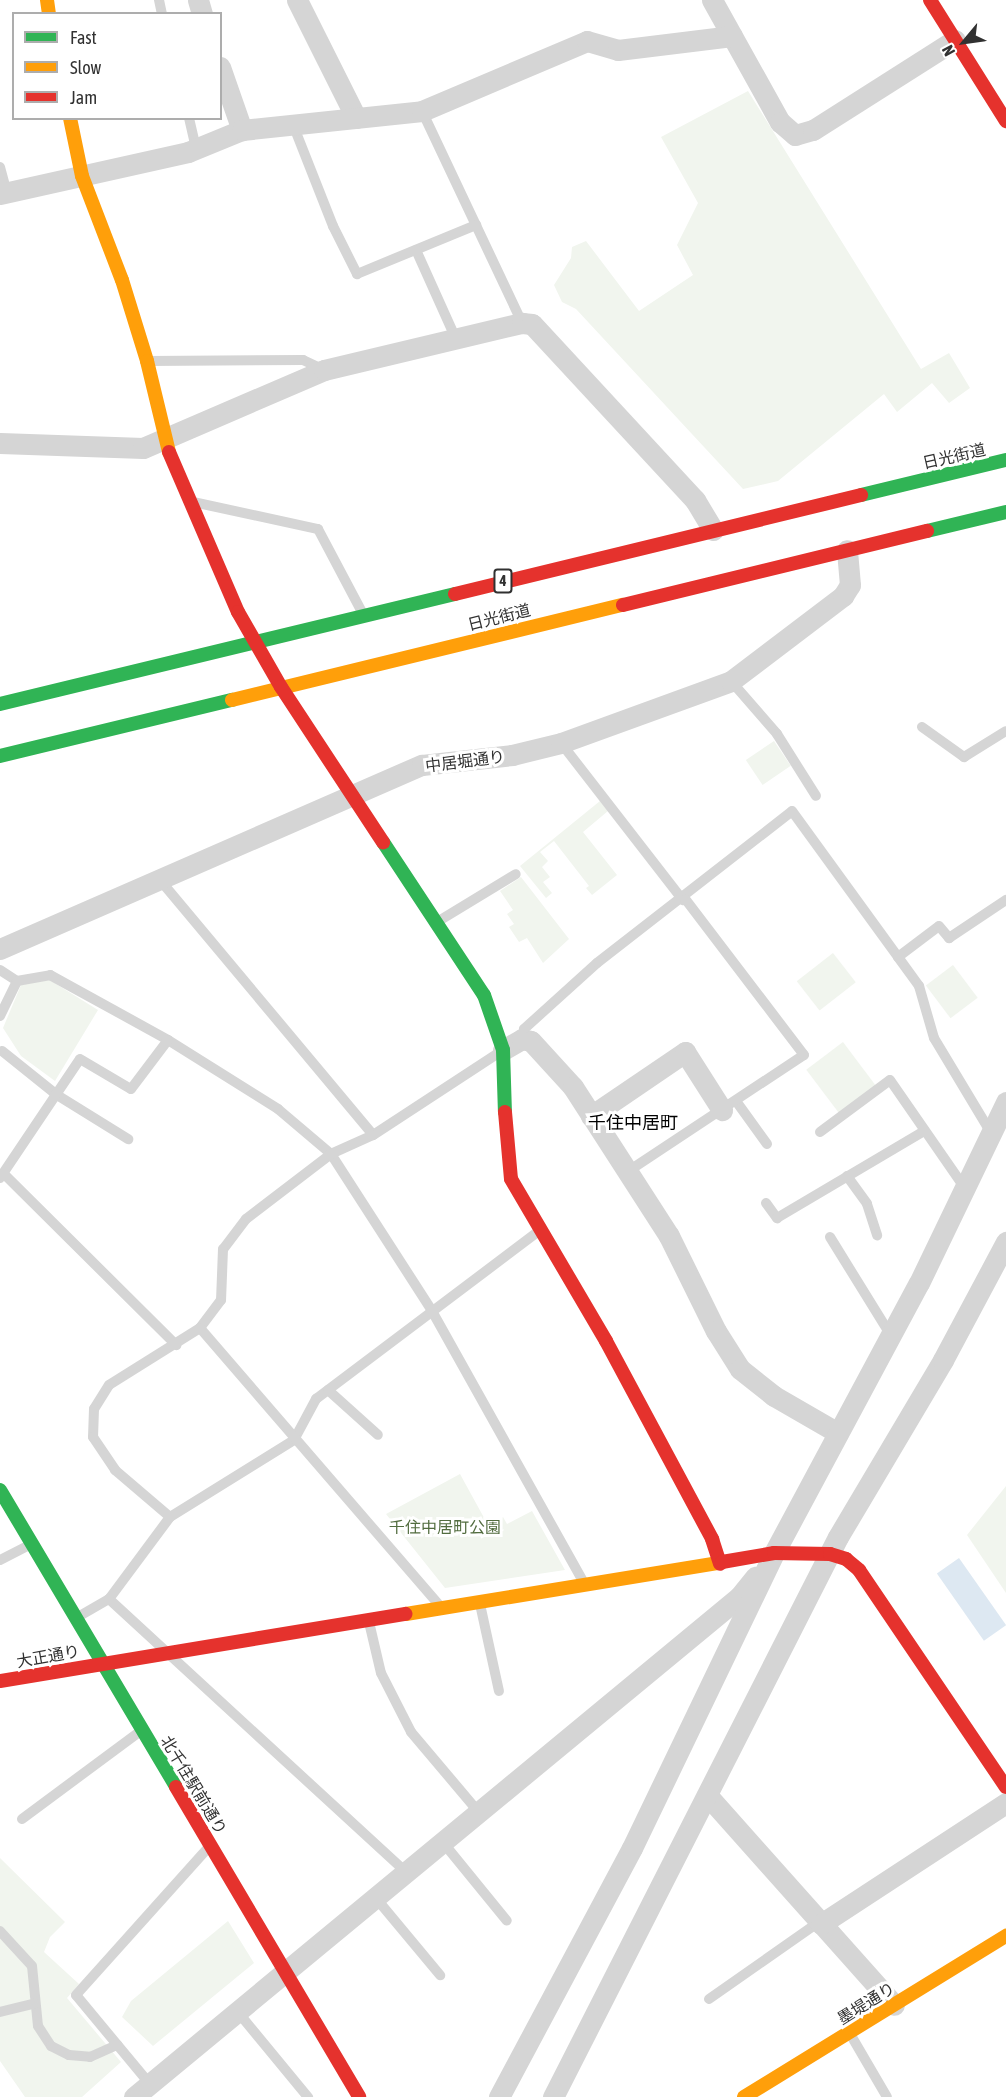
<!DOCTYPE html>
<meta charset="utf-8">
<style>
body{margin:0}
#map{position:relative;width:1006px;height:2097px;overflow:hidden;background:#fff;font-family:"Asap Condensed","Noto Sans JP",sans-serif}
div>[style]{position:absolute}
.green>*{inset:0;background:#f1f5ee;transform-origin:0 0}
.water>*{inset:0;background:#dde8f2;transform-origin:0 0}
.lane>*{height:10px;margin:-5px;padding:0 5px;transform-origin:5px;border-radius:5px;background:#d5d5d5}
.street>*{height:21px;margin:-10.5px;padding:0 10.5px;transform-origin:10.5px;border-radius:10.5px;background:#d5d5d5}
.fast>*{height:14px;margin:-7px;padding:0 7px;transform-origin:7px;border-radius:7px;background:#30b455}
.slow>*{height:14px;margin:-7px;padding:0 7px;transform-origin:7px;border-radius:7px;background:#ff9f0a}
.jam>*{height:14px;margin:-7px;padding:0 7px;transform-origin:7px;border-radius:7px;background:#e5322d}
span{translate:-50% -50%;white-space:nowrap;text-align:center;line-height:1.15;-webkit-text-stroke:6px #fff;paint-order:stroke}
.shield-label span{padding:2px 4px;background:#fff;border:2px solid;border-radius:4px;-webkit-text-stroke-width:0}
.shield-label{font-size:15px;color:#313131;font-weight:700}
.street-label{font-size:16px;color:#313131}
.park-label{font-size:16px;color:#526c3f}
.neighbourhood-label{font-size:18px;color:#000}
.legend{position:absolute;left:12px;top:12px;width:210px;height:108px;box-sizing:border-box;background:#fff;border:2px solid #adadad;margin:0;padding:8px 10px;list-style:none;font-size:18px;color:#313131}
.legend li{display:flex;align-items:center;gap:12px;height:30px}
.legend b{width:30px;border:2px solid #adadad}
.north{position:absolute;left:934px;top:12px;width:60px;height:60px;-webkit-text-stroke:4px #fff;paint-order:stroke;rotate:241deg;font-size:16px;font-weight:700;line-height:24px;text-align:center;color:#313131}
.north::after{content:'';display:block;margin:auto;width:21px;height:27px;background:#313131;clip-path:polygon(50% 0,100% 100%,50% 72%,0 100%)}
</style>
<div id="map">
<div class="green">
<i style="clip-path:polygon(748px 91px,921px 369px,949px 353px,970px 388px,949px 403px,932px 383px,897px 412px,884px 394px,778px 481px,743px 489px,576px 309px,562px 302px,554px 285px,571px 258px,572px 247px,586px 241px,639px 311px,693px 275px,677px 245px,698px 203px,661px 137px)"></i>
<i style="left:774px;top:741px;width:30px;height:34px;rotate:56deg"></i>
<i style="clip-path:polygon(600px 801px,608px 811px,583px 832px,617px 875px,592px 895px,586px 888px,589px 886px,554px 841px,540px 852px,548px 861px,542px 867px,550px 877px,543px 882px,552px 893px,546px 898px,520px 866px)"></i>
<i style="clip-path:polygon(521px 877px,569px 939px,543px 963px,527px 938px,519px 942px,509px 927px,514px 924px,507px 914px,513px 910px,500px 891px)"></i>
<i style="left:833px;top:953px;width:37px;height:46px;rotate:52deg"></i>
<i style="left:953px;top:965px;width:41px;height:34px;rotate:53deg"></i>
<i style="clip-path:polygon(48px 979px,98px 1010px,55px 1081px,21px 1056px,3px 1028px,21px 985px)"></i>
<i style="left:843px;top:1042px;width:54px;height:46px;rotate:53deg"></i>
<i style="clip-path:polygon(460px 1474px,488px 1525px,503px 1517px,507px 1524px,532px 1511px,565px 1570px,445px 1588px,386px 1514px)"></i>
<i style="clip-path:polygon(1006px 1486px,1006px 1593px,967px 1535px)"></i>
<i style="clip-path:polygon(0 1858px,65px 1922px,50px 1937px,44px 1952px,79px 1984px,67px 1998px,121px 2062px,82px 2097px,25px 2097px,0 2061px)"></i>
<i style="clip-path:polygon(228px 1921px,254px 1963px,153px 2046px,122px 2017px,131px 2001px)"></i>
</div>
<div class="water">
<i style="left:959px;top:1558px;width:82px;height:27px;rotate:55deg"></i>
</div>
<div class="lane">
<i style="left:159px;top:0;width:14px;rotate:78deg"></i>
<i style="left:422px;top:111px;width:234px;rotate:64.7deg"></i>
<i style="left:189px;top:118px;width:32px;rotate:77deg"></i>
<i style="left:292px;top:122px;width:112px;rotate:68.5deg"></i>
<i style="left:333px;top:226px;width:54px;rotate:63.4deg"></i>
<i style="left:357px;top:274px;width:129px;rotate:-22.4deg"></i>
<i style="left:0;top:167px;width:27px;rotate:75deg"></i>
<i style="left:416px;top:250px;width:98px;rotate:65.8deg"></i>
<i style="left:148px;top:361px;width:155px;rotate:-0.4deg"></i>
<i style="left:303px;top:360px;width:23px;rotate:25deg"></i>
<i style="left:193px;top:502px;width:128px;rotate:12.2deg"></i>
<i style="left:318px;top:529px;width:94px;rotate:62.1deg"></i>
<i style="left:731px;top:681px;width:70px;rotate:49deg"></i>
<i style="left:777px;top:734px;width:73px;rotate:57.8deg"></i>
<i style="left:922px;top:727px;width:52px;rotate:35.5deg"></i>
<i style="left:964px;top:757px;width:49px;rotate:-31.8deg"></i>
<i style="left:561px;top:743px;width:199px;rotate:52.2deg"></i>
<i style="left:160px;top:880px;width:332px;rotate:50.1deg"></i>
<i style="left:437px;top:922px;width:92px;rotate:-31.3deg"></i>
<i style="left:898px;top:957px;width:36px;rotate:54deg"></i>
<i style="left:919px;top:986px;width:54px;rotate:73.9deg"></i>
<i style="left:934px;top:1038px;width:111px;rotate:59deg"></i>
<i style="left:0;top:970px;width:20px;rotate:33deg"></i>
<i style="left:0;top:1016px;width:39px;rotate:-64deg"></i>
<i style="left:17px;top:981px;width:34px;rotate:-10deg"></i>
<i style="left:50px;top:975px;width:135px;rotate:28.8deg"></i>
<i style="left:168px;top:1040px;width:130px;rotate:32.1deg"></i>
<i style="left:278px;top:1109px;width:70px;rotate:40.3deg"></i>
<i style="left:331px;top:1154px;width:187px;rotate:57.2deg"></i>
<i style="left:432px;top:1311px;width:309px;rotate:60.8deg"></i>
<i style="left:522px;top:1039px;width:10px;rotate:-79deg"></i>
<i style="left:524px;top:1029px;width:98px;rotate:-42.1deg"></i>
<i style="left:597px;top:963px;width:247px;rotate:-37.9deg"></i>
<i style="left:792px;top:811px;width:180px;rotate:54deg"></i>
<i style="left:898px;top:957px;width:51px;rotate:-37.1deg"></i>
<i style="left:939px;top:926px;width:16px;rotate:50deg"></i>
<i style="left:949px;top:938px;width:69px;rotate:-33.7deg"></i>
<i style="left:2px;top:1051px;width:70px;rotate:38.7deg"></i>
<i style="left:57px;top:1095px;width:84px;rotate:31.8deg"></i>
<i style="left:500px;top:1052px;width:152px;rotate:146.8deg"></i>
<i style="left:373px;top:1135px;width:46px;rotate:155.7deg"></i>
<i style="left:331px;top:1154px;width:107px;rotate:142.6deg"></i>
<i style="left:246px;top:1219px;width:38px;rotate:127deg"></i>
<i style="left:223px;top:1249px;width:51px;rotate:92.2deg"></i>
<i style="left:221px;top:1300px;width:35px;rotate:127deg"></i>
<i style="left:200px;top:1328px;width:107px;rotate:147.9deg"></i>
<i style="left:109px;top:1385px;width:28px;rotate:122deg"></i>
<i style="left:94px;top:1409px;width:28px;rotate:92deg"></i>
<i style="left:93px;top:1437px;width:40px;rotate:56deg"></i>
<i style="left:115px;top:1470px;width:72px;rotate:40.5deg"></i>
<i style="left:170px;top:1517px;width:146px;rotate:-31.8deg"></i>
<i style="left:294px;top:1440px;width:47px;rotate:-61.8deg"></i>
<i style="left:316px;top:1399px;width:279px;rotate:-37deg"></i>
<i style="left:736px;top:1101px;width:53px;rotate:54.2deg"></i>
<i style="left:820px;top:1132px;width:87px;rotate:-36.6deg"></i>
<i style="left:890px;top:1080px;width:130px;rotate:55.3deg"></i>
<i style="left:627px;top:1172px;width:212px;rotate:-33.5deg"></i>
<i style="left:804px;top:1055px;width:196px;rotate:-127.3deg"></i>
<i style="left:4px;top:1174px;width:243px;rotate:44.8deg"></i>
<i style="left:847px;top:1176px;width:34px;rotate:54deg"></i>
<i style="left:867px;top:1204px;width:33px;rotate:72deg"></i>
<i style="left:0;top:1178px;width:143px;rotate:-56.1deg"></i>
<i style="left:80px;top:1059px;width:59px;rotate:30.5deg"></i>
<i style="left:131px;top:1089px;width:61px;rotate:-52.9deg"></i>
<i style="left:766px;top:1203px;width:19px;rotate:54deg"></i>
<i style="left:777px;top:1218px;width:171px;rotate:-30.6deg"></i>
<i style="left:830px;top:1237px;width:114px;rotate:58.3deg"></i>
<i style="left:200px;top:1328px;width:366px;rotate:49.2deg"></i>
<i style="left:328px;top:1390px;width:67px;rotate:42deg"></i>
<i style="left:170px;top:1517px;width:102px;rotate:126.6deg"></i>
<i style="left:109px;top:1599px;width:401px;rotate:42.6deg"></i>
<i style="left:0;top:1560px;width:36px;rotate:-27deg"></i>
<i style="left:480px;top:1604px;width:89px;rotate:77.7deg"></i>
<i style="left:76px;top:1618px;width:38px;rotate:-30deg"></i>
<i style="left:369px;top:1622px;width:52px;rotate:76.8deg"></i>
<i style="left:381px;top:1673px;width:66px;rotate:63deg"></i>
<i style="left:411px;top:1732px;width:102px;rotate:49.8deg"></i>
<i style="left:22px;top:1819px;width:149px;rotate:-36.6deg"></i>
<i style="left:441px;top:1840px;width:104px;rotate:50.8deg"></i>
<i style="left:375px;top:1897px;width:102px;rotate:50.2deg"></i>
<i style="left:0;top:1931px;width:47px;rotate:47.6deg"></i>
<i style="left:32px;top:1966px;width:60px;rotate:84.3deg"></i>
<i style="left:38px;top:2026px;width:24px;rotate:57deg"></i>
<i style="left:51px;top:2046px;width:20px;rotate:27deg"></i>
<i style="left:69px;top:2055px;width:21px;rotate:5deg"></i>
<i style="left:90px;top:2057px;width:30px;rotate:-24deg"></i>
<i style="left:709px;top:1999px;width:134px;rotate:-35deg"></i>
<i style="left:237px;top:2011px;width:112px;rotate:50.5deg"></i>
<i style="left:0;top:2012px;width:36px;rotate:-14deg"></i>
<i style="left:849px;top:2032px;width:75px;rotate:59.7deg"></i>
<i style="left:149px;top:2083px;width:114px;rotate:-129.7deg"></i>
<i style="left:76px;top:1995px;width:198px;rotate:-48.1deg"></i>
</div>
<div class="street">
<i style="left:198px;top:0;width:15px;rotate:74deg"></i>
<i style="left:297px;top:0;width:132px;rotate:63.4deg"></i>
<i style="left:712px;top:0;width:140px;rotate:60.9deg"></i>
<i style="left:780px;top:122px;width:20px;rotate:41deg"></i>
<i style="left:795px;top:135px;width:19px;rotate:-16deg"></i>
<i style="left:813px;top:130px;width:168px;rotate:-32.4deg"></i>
<i style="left:220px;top:67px;width:67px;rotate:70.8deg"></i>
<i style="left:0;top:194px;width:193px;rotate:-12.6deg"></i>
<i style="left:188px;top:152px;width:58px;rotate:-22.2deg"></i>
<i style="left:242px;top:130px;width:181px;rotate:-6deg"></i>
<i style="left:422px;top:111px;width:179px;rotate:-23deg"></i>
<i style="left:587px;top:41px;width:32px;rotate:16deg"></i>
<i style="left:618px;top:50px;width:115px;rotate:-7deg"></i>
<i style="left:0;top:443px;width:143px;rotate:2deg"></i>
<i style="left:143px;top:448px;width:197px;rotate:-23.3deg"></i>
<i style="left:324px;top:370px;width:204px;rotate:-13.4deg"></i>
<i style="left:522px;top:323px;width:10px;rotate:6deg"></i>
<i style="left:532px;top:324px;width:240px;rotate:47.2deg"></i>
<i style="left:695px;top:500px;width:35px;rotate:59deg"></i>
<i style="left:0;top:949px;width:460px;rotate:-23.6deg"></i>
<i style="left:422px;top:765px;width:91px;rotate:-6.3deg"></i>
<i style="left:512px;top:755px;width:50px;rotate:-13.8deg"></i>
<i style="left:561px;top:743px;width:181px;rotate:-20deg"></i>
<i style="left:731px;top:681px;width:141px;rotate:-37.2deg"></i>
<i style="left:843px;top:596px;width:13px;rotate:-58deg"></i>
<i style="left:850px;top:585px;width:35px;rotate:-95deg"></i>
<i style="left:503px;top:1050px;width:22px;rotate:-30deg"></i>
<i style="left:522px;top:1039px;width:9px;rotate:13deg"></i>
<i style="left:531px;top:1041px;width:62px;rotate:47.6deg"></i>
<i style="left:573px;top:1087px;width:177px;rotate:57.2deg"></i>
<i style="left:669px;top:1236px;width:106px;rotate:63.7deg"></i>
<i style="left:716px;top:1331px;width:45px;rotate:57.7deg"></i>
<i style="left:740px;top:1369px;width:43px;rotate:38.5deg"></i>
<i style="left:774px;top:1396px;width:74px;rotate:30deg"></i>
<i style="left:591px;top:1116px;width:114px;rotate:-34.2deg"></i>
<i style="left:685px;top:1052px;width:69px;rotate:57.5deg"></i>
<i style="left:707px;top:1795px;width:281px;rotate:48.3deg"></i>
<i style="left:821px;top:1924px;width:221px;rotate:-33.2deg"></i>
<i style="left:134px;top:2097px;width:785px;rotate:-39.57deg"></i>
<i style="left:739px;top:1597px;width:26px;rotate:-51deg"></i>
<i style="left:499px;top:2097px;width:282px;rotate:-61.9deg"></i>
<i style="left:632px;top:1848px;width:327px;rotate:-64.3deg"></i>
<i style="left:774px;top:1553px;width:306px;rotate:-61.8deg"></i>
<i style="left:919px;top:1283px;width:201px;rotate:-64.3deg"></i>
<i style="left:553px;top:2097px;width:628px;rotate:-63.03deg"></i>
<i style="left:838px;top:1537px;width:206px;rotate:-59.3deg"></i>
<i style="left:943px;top:1360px;width:134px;rotate:-61.9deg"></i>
</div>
<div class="fast">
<i style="left:861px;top:495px;width:149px;rotate:-13.6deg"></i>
<i style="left:927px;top:531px;width:81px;rotate:-13.5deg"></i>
<i style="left:0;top:704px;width:468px;rotate:-13.6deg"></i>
<i style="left:0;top:756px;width:239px;rotate:-13.6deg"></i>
<i style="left:383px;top:842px;width:183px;rotate:56.6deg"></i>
<i style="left:484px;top:995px;width:58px;rotate:70.9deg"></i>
<i style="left:503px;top:1050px;width:62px;rotate:88.2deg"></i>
<i style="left:0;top:1490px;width:345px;rotate:59.3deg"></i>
</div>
<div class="slow">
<i style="left:47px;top:0;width:14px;rotate:82deg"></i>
<i style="left:70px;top:118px;width:59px;rotate:78.3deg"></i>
<i style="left:82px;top:176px;width:111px;rotate:69deg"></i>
<i style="left:122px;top:280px;width:85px;rotate:72.8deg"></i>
<i style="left:147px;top:361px;width:94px;rotate:76.4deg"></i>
<i style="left:232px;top:700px;width:402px;rotate:-13.7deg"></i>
<i style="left:406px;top:1614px;width:320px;rotate:-9.3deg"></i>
<i style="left:744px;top:2097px;width:308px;rotate:-31.6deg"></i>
</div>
<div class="jam">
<i style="left:930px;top:0;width:143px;rotate:57.9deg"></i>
<i style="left:169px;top:452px;width:174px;rotate:66.7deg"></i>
<i style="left:238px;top:612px;width:86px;rotate:60.2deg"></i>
<i style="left:281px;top:687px;width:186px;rotate:56.7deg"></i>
<i style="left:455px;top:594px;width:418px;rotate:-13.7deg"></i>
<i style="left:623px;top:605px;width:313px;rotate:-13.7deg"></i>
<i style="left:505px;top:1112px;width:67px;rotate:84.9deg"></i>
<i style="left:511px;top:1179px;width:188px;rotate:59.6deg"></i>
<i style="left:606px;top:1341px;width:225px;rotate:61.8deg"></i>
<i style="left:712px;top:1539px;width:26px;rotate:72deg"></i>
<i style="left:722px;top:1562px;width:53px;rotate:-9.8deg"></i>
<i style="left:774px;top:1553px;width:56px;rotate:1deg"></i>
<i style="left:830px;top:1554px;width:17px;rotate:17deg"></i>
<i style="left:846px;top:1559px;width:17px;rotate:40deg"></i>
<i style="left:859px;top:1570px;width:262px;rotate:55.9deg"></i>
<i style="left:0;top:1681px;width:411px;rotate:-9.4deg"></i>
<i style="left:176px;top:1787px;width:360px;rotate:59.4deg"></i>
</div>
<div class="shield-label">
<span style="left:503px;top:581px">4</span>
</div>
<div class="street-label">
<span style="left:954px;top:456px;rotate:-13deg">日光街道</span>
<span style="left:499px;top:617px;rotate:-14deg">日光街道</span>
<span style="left:465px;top:761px;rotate:-7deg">中居堀通り</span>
<span style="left:48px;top:1656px;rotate:-10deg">大正通り</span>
<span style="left:194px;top:1785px;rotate:59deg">北千住駅前通り</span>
<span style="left:866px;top:2003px;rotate:-32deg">墨堤通り</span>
</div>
<div class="park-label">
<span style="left:445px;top:1527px">千住中居町公園</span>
</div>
<div class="neighbourhood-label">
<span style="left:633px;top:1123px">千住中居町</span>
</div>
<ul class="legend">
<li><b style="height:8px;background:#30b455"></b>Fast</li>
<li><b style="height:8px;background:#ff9f0a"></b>Slow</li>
<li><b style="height:8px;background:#e5322d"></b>Jam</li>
</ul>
<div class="north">N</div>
</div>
